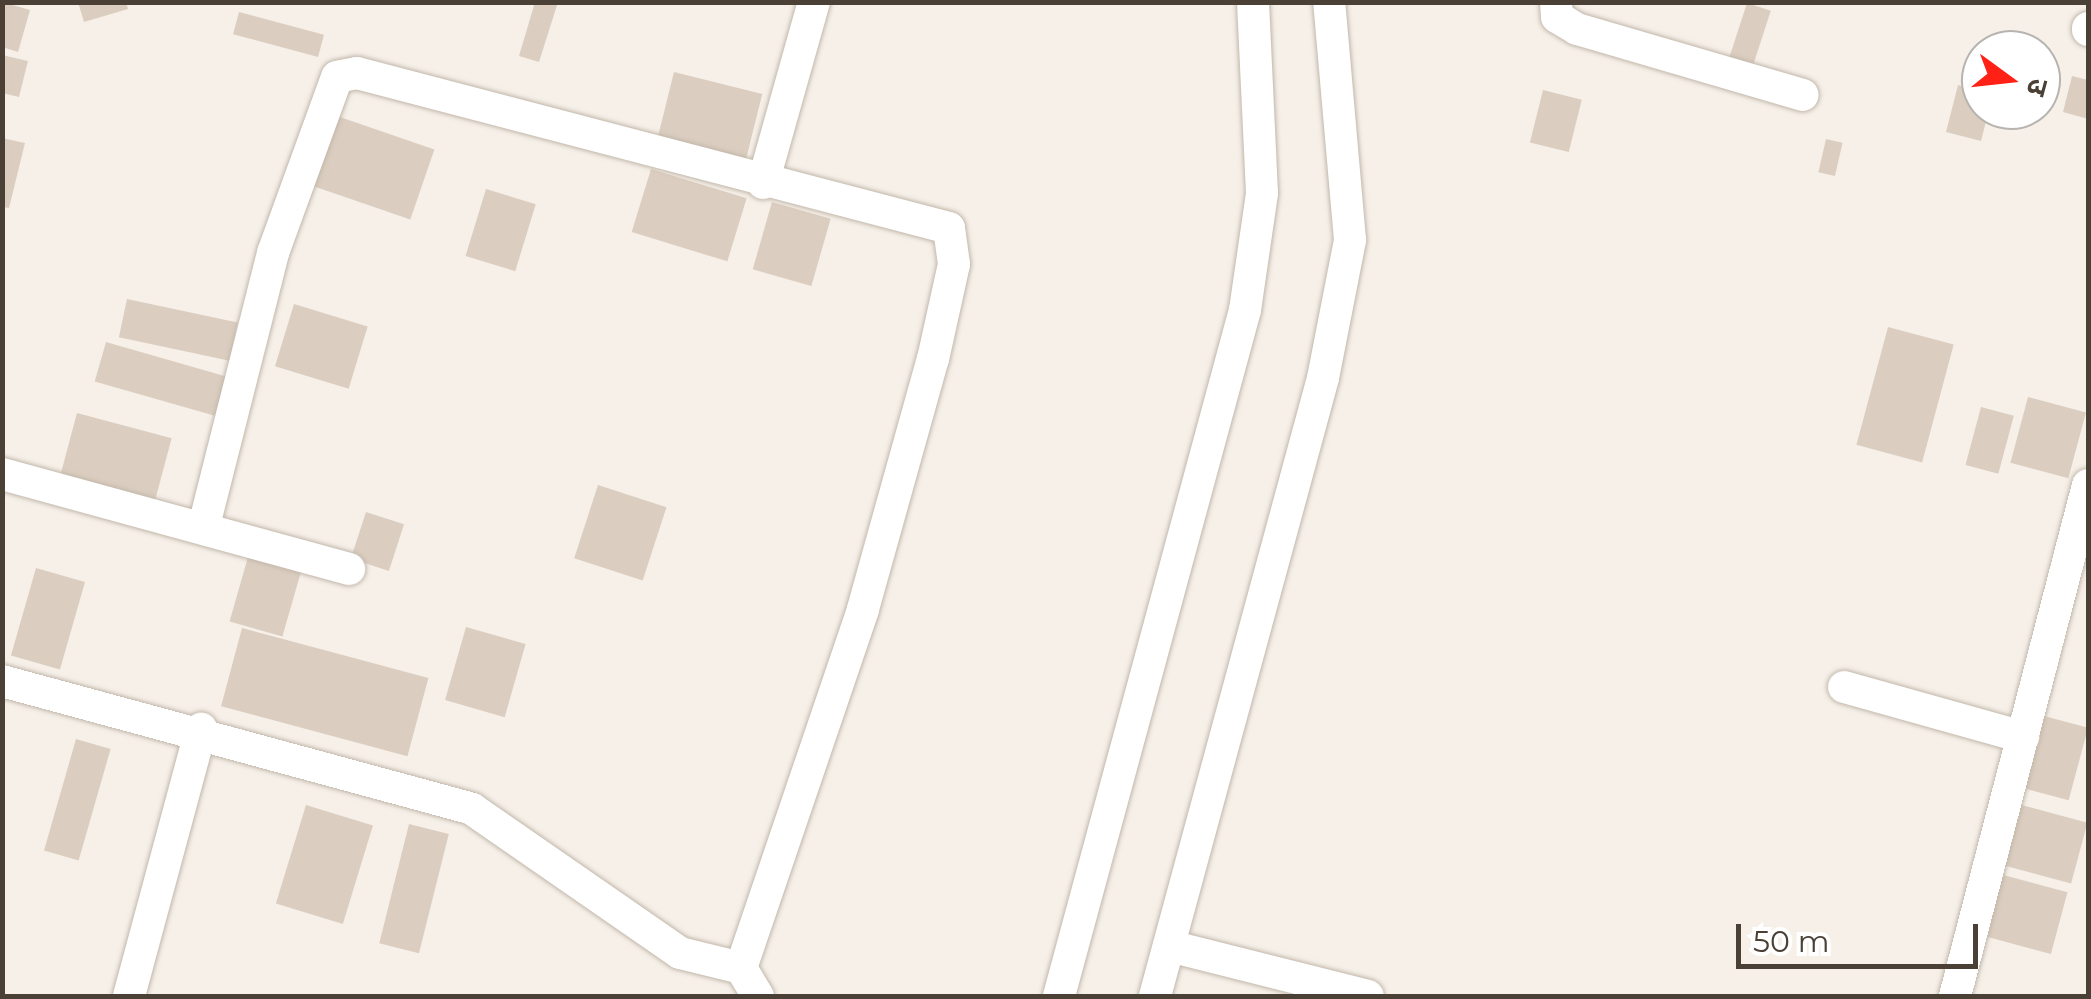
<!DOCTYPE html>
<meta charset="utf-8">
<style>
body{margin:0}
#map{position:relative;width:2091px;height:999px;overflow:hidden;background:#f6f0e9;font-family:Montserrat,"Noto Sans Devanagari",sans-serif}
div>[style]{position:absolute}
.building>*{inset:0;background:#dbcec0;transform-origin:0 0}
.roads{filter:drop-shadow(0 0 2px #c2b7aa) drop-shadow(0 0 2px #c2b7aa)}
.minor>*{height:32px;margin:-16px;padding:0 16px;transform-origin:16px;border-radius:16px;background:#fff}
span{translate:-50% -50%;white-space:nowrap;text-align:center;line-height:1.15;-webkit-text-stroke:8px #fff;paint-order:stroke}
.frame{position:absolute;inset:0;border:5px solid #4a4036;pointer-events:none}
.north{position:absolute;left:1961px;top:30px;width:100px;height:100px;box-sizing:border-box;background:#fff;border:2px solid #b7b3af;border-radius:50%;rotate:105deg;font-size:28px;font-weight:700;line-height:40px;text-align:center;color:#4a4036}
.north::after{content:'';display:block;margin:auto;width:35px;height:45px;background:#ff2016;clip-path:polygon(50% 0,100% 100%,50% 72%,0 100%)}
.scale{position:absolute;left:1736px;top:924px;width:242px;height:45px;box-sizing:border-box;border:5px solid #4a4036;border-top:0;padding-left:12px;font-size:30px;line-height:35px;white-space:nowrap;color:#4a4036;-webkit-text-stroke:8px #fff;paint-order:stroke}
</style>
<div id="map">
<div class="building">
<i style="clip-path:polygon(2px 2px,30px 10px,18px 52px,2px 47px)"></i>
<i style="clip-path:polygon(78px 2px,126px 2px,128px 9px,84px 22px)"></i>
<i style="clip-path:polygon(535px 2px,558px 2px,539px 62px,519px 56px)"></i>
<i style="left:1747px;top:3px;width:25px;height:68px;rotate:18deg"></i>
<i style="left:239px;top:12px;width:88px;height:23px;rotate:15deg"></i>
<i style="clip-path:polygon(2px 55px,28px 61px,19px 97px,2px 93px)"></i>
<i style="left:674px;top:72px;width:91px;height:71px;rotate:14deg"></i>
<i style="clip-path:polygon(2072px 76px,2088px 80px,2088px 119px,2063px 112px)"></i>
<i style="clip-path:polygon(1958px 85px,1981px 91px,1981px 110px,1989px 110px,1981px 141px,1946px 132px)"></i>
<i style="left:1543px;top:90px;width:40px;height:54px;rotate:14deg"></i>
<i style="left:337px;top:116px;width:103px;height:74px;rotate:19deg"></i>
<i style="clip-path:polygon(2px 138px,25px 143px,9px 208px,2px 207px)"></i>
<i style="left:1826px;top:139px;width:17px;height:34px;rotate:13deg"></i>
<i style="left:651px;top:169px;width:100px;height:66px;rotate:17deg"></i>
<i style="left:486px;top:189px;width:52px;height:70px;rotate:17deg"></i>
<i style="left:772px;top:202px;width:61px;height:70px;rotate:16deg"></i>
<i style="left:127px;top:299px;width:113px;height:39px;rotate:12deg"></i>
<i style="left:294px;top:304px;width:77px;height:65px;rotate:17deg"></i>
<i style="left:1888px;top:327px;width:68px;height:122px;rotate:15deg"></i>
<i style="left:106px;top:342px;width:125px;height:41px;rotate:16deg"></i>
<i style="left:2028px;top:397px;width:60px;height:68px;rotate:15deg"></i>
<i style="left:1981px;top:407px;width:34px;height:60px;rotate:15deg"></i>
<i style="left:77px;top:413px;width:98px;height:69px;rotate:15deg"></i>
<i style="left:598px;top:485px;width:72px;height:77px;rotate:18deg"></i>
<i style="left:366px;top:512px;width:40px;height:49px;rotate:18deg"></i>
<i style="left:248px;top:557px;width:55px;height:67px;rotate:16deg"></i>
<i style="left:36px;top:568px;width:51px;height:91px;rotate:16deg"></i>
<i style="left:466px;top:627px;width:62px;height:76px;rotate:16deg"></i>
<i style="left:242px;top:628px;width:193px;height:81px;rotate:15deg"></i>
<i style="left:2033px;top:713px;width:57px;height:75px;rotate:15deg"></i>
<i style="left:76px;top:739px;width:36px;height:116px;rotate:16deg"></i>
<i style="left:2014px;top:803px;width:76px;height:63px;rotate:15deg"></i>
<i style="left:306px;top:805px;width:70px;height:103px;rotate:17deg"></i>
<i style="left:409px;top:824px;width:41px;height:123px;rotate:14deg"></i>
<i style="left:1996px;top:873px;width:74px;height:64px;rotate:15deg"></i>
</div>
<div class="roads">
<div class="minor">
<i style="left:1556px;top:2px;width:15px;rotate:86deg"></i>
<i style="left:1557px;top:17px;width:23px;rotate:31deg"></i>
<i style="left:1577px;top:29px;width:235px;rotate:16.3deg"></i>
<i style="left:2088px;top:30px;width:2px;rotate:-90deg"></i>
<i style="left:763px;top:183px;width:188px;rotate:-74.3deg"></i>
<i style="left:2px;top:474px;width:360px;rotate:15.3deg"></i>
<i style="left:2px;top:681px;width:487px;rotate:15.2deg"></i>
<i style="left:472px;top:809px;width:253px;rotate:34.7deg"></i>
<i style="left:680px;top:953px;width:63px;rotate:13.8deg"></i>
<i style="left:741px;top:968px;width:379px;rotate:-71.2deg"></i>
<i style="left:863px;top:609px;width:260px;rotate:-74.4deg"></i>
<i style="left:933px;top:359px;width:97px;rotate:-77.5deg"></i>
<i style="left:954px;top:264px;width:36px;rotate:-98deg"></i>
<i style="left:949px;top:228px;width:612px;rotate:-165.33deg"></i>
<i style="left:357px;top:73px;width:20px;rotate:169deg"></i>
<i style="left:337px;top:77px;width:187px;rotate:110deg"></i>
<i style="left:273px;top:253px;width:282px;rotate:104.2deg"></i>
<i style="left:1844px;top:687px;width:186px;rotate:15.6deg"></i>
<i style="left:1169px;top:946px;width:205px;rotate:14.1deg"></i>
<i style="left:741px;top:968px;width:33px;rotate:59deg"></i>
<i style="left:129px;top:996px;width:277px;rotate:-74.9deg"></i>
<i style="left:1059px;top:996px;width:711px;rotate:-74.83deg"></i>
<i style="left:1245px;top:310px;width:118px;rotate:-81.7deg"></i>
<i style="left:1262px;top:193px;width:191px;rotate:-92.7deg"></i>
<i style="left:1155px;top:996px;width:640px;rotate:-74.79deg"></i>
<i style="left:1323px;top:378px;width:141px;rotate:-78.9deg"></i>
<i style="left:1350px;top:240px;width:239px;rotate:-95deg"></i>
<i style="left:1955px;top:996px;width:528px;rotate:-75.41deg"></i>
</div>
</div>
<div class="frame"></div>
<div class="north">उ</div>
<div class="scale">50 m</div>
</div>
